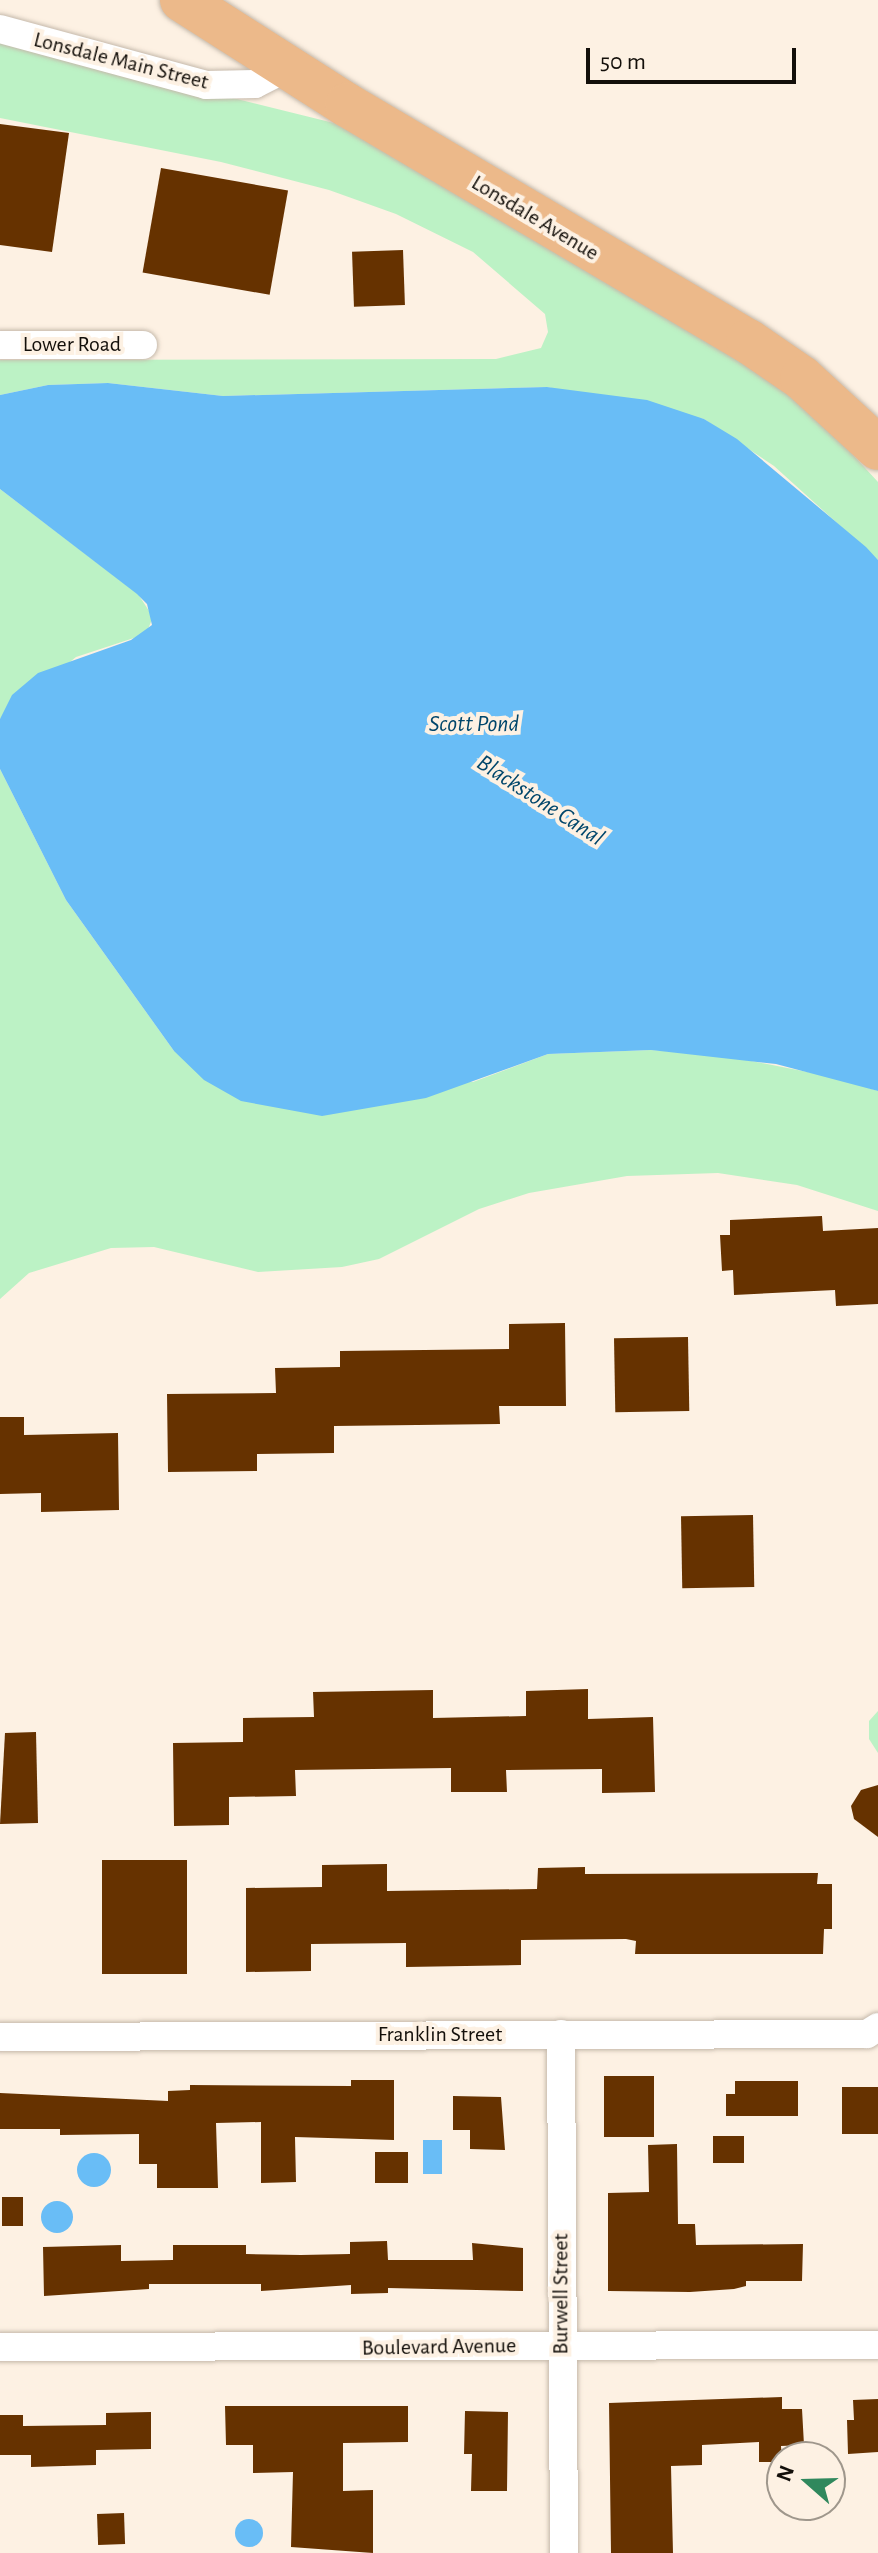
<!DOCTYPE html>
<style>
body{margin:0}
#map{position:relative;width:878px;height:2553px;overflow:hidden;background:#fdf1e3;font-family:"Alegreya Sans",sans-serif}
div>[style]{position:absolute}
.green>*{inset:0;background:#bcf2c5}
.water>*{inset:0;background:#69bdf6;transform-origin:0 0}
.round{border-radius:50%}
.building>*{inset:0;background:#663200;transform-origin:0 0}
.roads{filter:drop-shadow(0 0 2px #c5b9ab) drop-shadow(0 0 2px #c5b9ab)}
.street>*{height:28px;margin:-14px;padding:0 14px;transform-origin:14px;border-radius:14px;background:#fff}
.primary>*{height:44px;margin:-22px;padding:0 22px;transform-origin:22px;border-radius:22px;background:#ecb98a}
span{translate:-50% -50%;white-space:nowrap;text-align:center;line-height:1.15;-webkit-text-stroke:8px #fdf1e3;paint-order:stroke}
.street-label{font-size:22px;color:#130f0a}
.water-label{font-size:24px;color:#00466b;font-style:italic}
.north{position:absolute;left:766px;top:2441px;width:80px;height:80px;box-sizing:border-box;background:#fdf1e3;border:2px solid #9f978c;border-radius:50%;rotate:290deg;font-size:22px;font-weight:700;line-height:32px;text-align:center;color:#130f0a}
.north::after{content:'';display:block;margin:auto;width:28px;height:36px;background:#30885d;clip-path:polygon(50% 0,100% 100%,50% 72%,0 100%)}
.scale{position:absolute;left:586px;top:48px;width:210px;height:36px;box-sizing:border-box;border:4px solid #130f0a;border-top:0;padding-left:10px;font-size:24px;line-height:28px;white-space:nowrap;color:#130f0a;-webkit-text-stroke:6px #fdf1e3;paint-order:stroke}
</style>
<div id="map">
<div class="green">
<i style="clip-path:polygon(0 40px,354px 128px,745px 363px,818px 417px,878px 482px,878px 560px,774px 466px,704px 419px,547px 387px,223px 396px,108px 383px,48px 385px,0 395px,0 360px,496px 359px,541px 348px,548px 332px,545px 314px,473px 252px,396px 214px,329px 190px,221px 162px,0 118px)"></i>
<i style="clip-path:polygon(0 489px,138px 594px,153px 617px,146px 634px,76px 657px,0 719px)"></i>
<i style="clip-path:polygon(0 769px,66px 900px,174px 1051px,473px 1082px,548px 1054px,651px 1050px,721px 1055px,838px 1078px,878px 1091px,878px 1211px,797px 1185px,718px 1173px,627px 1176px,529px 1193px,479px 1209px,379px 1259px,342px 1267px,258px 1272px,154px 1247px,111px 1248px,29px 1273px,0 1299px)"></i>
<i style="clip-path:polygon(878px 1711px,878px 1753px,869px 1739px,869px 1721px)"></i>
</div>
<div class="water">
<i style="clip-path:polygon(108px 383px,223px 396px,547px 387px,647px 400px,704px 419px,737px 439px,866px 547px,878px 560px,878px 1091px,776px 1064px,651px 1050px,548px 1054px,426px 1098px,322px 1116px,241px 1101px,204px 1080px,174px 1051px,66px 900px,0 769px,0 719px,12px 695px,38px 673px,131px 640px,152px 625px,147px 604px,137px 594px,0 489px,0 395px,48px 385px)"></i>
<i style="left:423px;top:2140px;width:19px;height:34px"></i>
<i class="round" style="left:77px;top:2153px;width:34px;height:34px"></i>
<i class="round" style="left:41px;top:2201px;width:32px;height:32px"></i>
<i class="round" style="left:235px;top:2519px;width:28px;height:28px"></i>
</div>
<div class="building">
<i style="clip-path:polygon(0 124px,69px 133px,52px 252px,0 245px)"></i>
<i style="left:161px;top:168px;width:129px;height:106px;rotate:10deg"></i>
<i style="left:403px;top:250px;width:55px;height:51px;rotate:88deg"></i>
<i style="clip-path:polygon(822px 1216px,823px 1231px,878px 1228px,878px 1304px,836px 1306px,835px 1290px,734px 1295px,733px 1270px,722px 1271px,720px 1235px,730px 1235px,730px 1220px)"></i>
<i style="clip-path:polygon(565px 1323px,566px 1406px,499px 1406px,500px 1424px,334px 1426px,334px 1453px,257px 1454px,257px 1471px,168px 1472px,167px 1394px,276px 1393px,275px 1368px,340px 1367px,340px 1351px,509px 1349px,509px 1324px)"></i>
<i style="left:688px;top:1337px;width:74px;height:74px;rotate:89deg"></i>
<i style="clip-path:polygon(0 1417px,24px 1417px,24px 1435px,118px 1433px,119px 1510px,41px 1512px,41px 1493px,0 1494px)"></i>
<i style="left:753px;top:1515px;width:72px;height:72px;rotate:89deg"></i>
<i style="clip-path:polygon(588px 1689px,588px 1719px,653px 1717px,655px 1792px,602px 1793px,602px 1769px,506px 1770px,507px 1792px,451px 1792px,451px 1768px,295px 1770px,296px 1796px,229px 1797px,229px 1825px,174px 1826px,173px 1743px,243px 1742px,243px 1718px,314px 1717px,313px 1692px,433px 1690px,433px 1718px,526px 1716px,526px 1691px)"></i>
<i style="clip-path:polygon(36px 1732px,38px 1823px,0 1824px,5px 1733px)"></i>
<i style="clip-path:polygon(878px 1785px,878px 1837px,854px 1819px,851px 1806px,861px 1790px)"></i>
<i style="left:187px;top:1860px;width:114px;height:85px;rotate:90deg"></i>
<i style="clip-path:polygon(387px 1864px,387px 1891px,537px 1889px,538px 1868px,585px 1867px,585px 1874px,818px 1873px,817px 1884px,832px 1884px,832px 1929px,824px 1929px,823px 1954px,635px 1954px,636px 1941px,626px 1939px,521px 1940px,521px 1965px,406px 1967px,406px 1943px,311px 1944px,311px 1971px,246px 1972px,246px 1888px,322px 1887px,322px 1865px)"></i>
<i style="left:654px;top:2076px;width:61px;height:50px;rotate:90deg"></i>
<i style="clip-path:polygon(351px 2080px,394px 2080px,394px 2140px,295px 2137px,296px 2182px,261px 2183px,261px 2122px,216px 2123px,218px 2188px,157px 2188px,157px 2164px,139px 2164px,139px 2134px,60px 2135px,60px 2129px,0 2129px,0 2093px,168px 2101px,168px 2091px,190px 2090px,190px 2085px,351px 2086px)"></i>
<i style="clip-path:polygon(735px 2081px,798px 2081px,798px 2116px,726px 2116px,726px 2094px,735px 2094px)"></i>
<i style="left:842px;top:2087px;width:36px;height:47px"></i>
<i style="clip-path:polygon(453px 2096px,501px 2097px,505px 2150px,470px 2149px,470px 2130px,453px 2130px)"></i>
<i style="left:744px;top:2136px;width:27px;height:31px;rotate:90deg"></i>
<i style="clip-path:polygon(677px 2144px,678px 2224px,695px 2224px,696px 2245px,803px 2244px,802px 2281px,746px 2281px,746px 2286px,734px 2289px,690px 2292px,608px 2291px,608px 2193px,649px 2192px,648px 2145px)"></i>
<i style="left:408px;top:2152px;width:31px;height:33px;rotate:90deg"></i>
<i style="left:2px;top:2197px;width:21px;height:29px"></i>
<i style="clip-path:polygon(387px 2241px,388px 2260px,473px 2260px,472px 2243px,523px 2248px,523px 2291px,388px 2288px,388px 2293px,351px 2294px,351px 2285px,261px 2291px,261px 2284px,149px 2284px,149px 2289px,44px 2296px,43px 2247px,121px 2245px,121px 2261px,173px 2260px,173px 2245px,246px 2245px,246px 2254px,301px 2255px,350px 2254px,350px 2242px)"></i>
<i style="clip-path:polygon(782px 2397px,782px 2409px,802px 2409px,804px 2445px,781px 2446px,782px 2462px,759px 2462px,759px 2442px,702px 2445px,702px 2465px,671px 2466px,673px 2553px,611px 2553px,609px 2403px)"></i>
<i style="clip-path:polygon(878px 2399px,878px 2452px,848px 2454px,847px 2420px,854px 2420px,853px 2400px)"></i>
<i style="clip-path:polygon(225px 2406px,408px 2406px,408px 2442px,343px 2443px,343px 2491px,373px 2490px,373px 2553px,291px 2547px,293px 2472px,253px 2473px,253px 2445px,226px 2445px)"></i>
<i style="clip-path:polygon(465px 2411px,508px 2412px,507px 2491px,471px 2491px,472px 2454px,464px 2454px)"></i>
<i style="clip-path:polygon(151px 2412px,151px 2449px,96px 2450px,96px 2465px,31px 2467px,31px 2455px,0 2455px,0 2415px,23px 2415px,23px 2426px,106px 2425px,106px 2413px)"></i>
<i style="left:124px;top:2513px;width:31px;height:27px;rotate:88deg"></i>
</div>
<div class="roads">
<div class="street">
<i style="left:0;top:29px;width:213px;rotate:15.2deg"></i>
<i style="left:206px;top:85px;width:49px;rotate:-1.2deg"></i>
<i style="left:255px;top:84px;width:36px;rotate:-27deg"></i>
<i style="left:0;top:345px;width:143px"></i>
<i style="left:561px;top:2034px;width:519px;rotate:89.67deg"></i>
<i style="left:0;top:2037px;width:867px;rotate:-0.2deg"></i>
<i style="left:867px;top:2034px;width:13px;rotate:-32deg"></i>
<i style="left:0;top:2347px;width:878px;rotate:-0.13deg"></i>
</div>
<div class="primary">
<i style="left:182px;top:0;width:196px;rotate:32.5deg"></i>
<i style="left:347px;top:105px;width:465px;rotate:30.5deg"></i>
<i style="left:748px;top:341px;width:65px;rotate:34.4deg"></i>
<i style="left:802px;top:378px;width:103px;rotate:42.6deg"></i>
</div>
</div>
<div class="street-label">
<span style="left:121px;top:61px;rotate:14deg">Lonsdale Main Street</span>
<span style="left:535px;top:218px;rotate:31deg">Lonsdale Avenue</span>
<span style="left:72px;top:345px">Lower Road</span>
<span style="left:440px;top:2035px">Franklin Street</span>
<span style="left:561px;top:2294px;rotate:-90deg">Burwell Street</span>
<span style="left:439px;top:2347px;rotate:-1deg">Boulevard Avenue</span>
</div>
<div class="water-label">
<span style="left:474px;top:725px">Scott Pond</span>
<span style="left:540px;top:801px;rotate:33deg">Blackstone Canal</span>
</div>
<div class="north">N</div>
<div class="scale">50 m</div>
</div>
